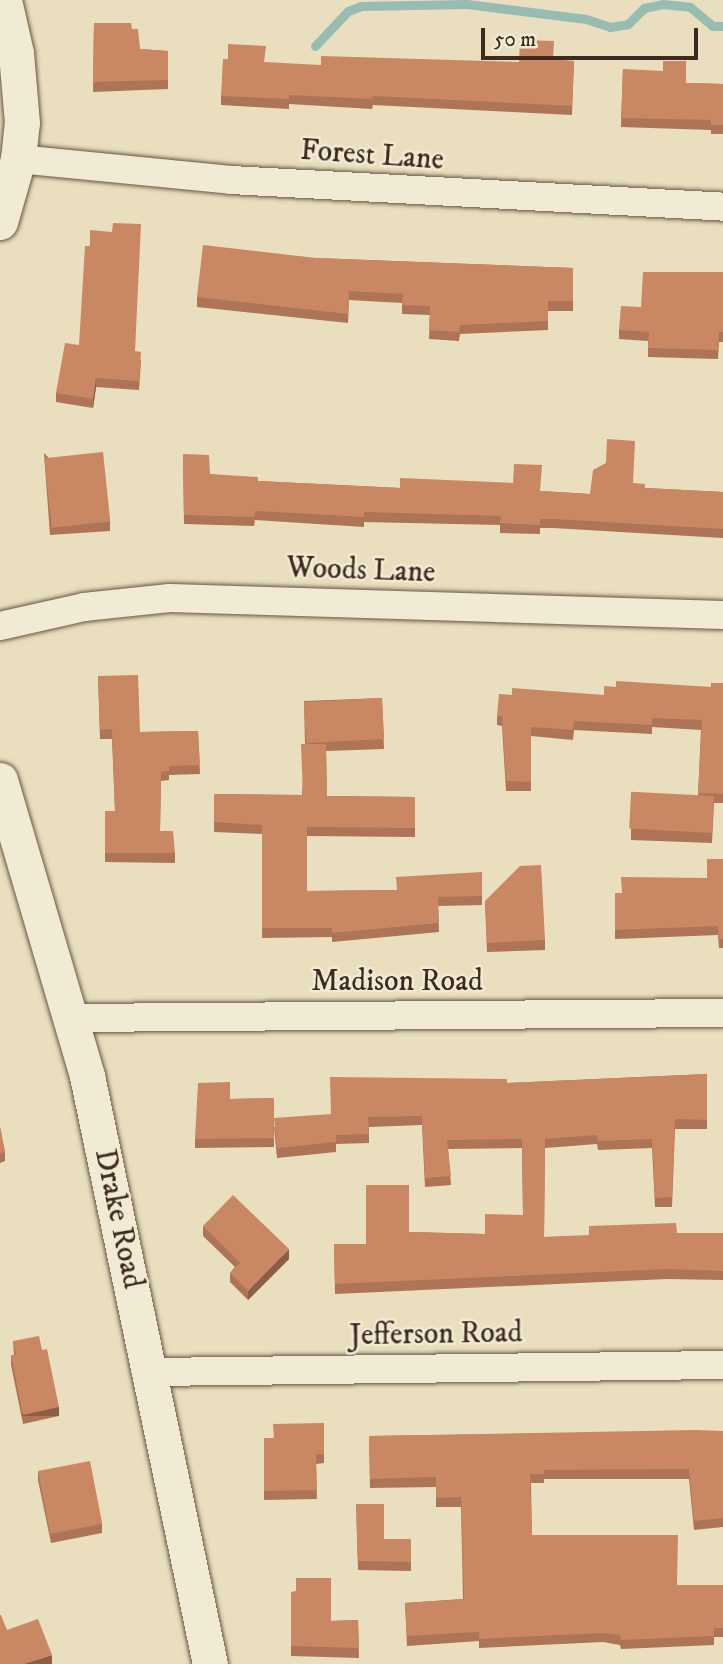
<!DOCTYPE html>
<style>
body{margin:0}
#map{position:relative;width:723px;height:1664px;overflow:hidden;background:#e9debd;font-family:"IM FELL DW Pica",serif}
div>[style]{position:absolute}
.stream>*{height:9px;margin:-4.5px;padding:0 4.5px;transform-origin:4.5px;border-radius:4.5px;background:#97bcb2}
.roads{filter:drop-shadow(0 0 2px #685646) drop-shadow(0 0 2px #685646)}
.minor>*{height:28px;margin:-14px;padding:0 14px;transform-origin:14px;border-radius:14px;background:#f1ead4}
.tertiary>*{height:35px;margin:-17.5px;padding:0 17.5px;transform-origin:17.5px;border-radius:17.5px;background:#f1ead4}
.wall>*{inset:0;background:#ad7455}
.shaded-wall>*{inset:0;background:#8d5e45;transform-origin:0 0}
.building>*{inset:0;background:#c98763;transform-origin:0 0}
span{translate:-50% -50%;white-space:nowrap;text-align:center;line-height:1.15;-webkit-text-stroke:5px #f1ead4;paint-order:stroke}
.street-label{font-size:30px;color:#3d291e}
.scale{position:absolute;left:481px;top:28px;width:217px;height:32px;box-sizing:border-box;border:4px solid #3d291e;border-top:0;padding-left:9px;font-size:21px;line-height:24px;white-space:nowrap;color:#3d291e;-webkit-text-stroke:5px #f1ead4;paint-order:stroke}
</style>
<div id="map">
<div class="stream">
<i style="left:315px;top:46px;width:48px;rotate:-46.7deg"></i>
<i style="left:348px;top:11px;width:14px;rotate:-21deg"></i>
<i style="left:361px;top:6px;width:106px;rotate:-1.1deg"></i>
<i style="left:467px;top:4px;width:120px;rotate:7.2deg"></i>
<i style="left:586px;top:19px;width:25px;rotate:18deg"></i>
<i style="left:610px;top:27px;width:18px;rotate:-9deg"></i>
<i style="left:628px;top:24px;width:23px;rotate:-45deg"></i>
<i style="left:644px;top:8px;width:19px;rotate:-12deg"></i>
<i style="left:663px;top:4px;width:27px;rotate:6deg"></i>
<i style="left:690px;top:7px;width:30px;rotate:40deg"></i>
<i style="left:713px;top:26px;width:10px"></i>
</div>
<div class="roads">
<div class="minor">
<i style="left:18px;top:159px;width:214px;rotate:5.6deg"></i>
<i style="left:231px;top:180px;width:493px;rotate:3.1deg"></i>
<i style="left:0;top:626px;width:86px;rotate:-12.7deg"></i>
<i style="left:84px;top:607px;width:86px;rotate:-6deg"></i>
<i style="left:170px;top:598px;width:553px;rotate:1.76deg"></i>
<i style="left:71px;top:1018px;width:652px;rotate:-0.44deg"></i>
<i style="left:150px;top:1372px;width:573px;rotate:-0.7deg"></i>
</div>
<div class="tertiary">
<i style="left:0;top:222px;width:66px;rotate:-74.1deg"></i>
<i style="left:18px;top:159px;width:36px;rotate:-84deg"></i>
<i style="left:22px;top:123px;width:70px;rotate:-94.9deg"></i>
<i style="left:16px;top:53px;width:54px;rotate:-102.8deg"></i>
<i style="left:0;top:780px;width:309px;rotate:73.6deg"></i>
<i style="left:87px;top:1076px;width:601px;rotate:78.19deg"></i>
</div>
</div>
<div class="wall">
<i style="clip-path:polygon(94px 23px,132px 29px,140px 49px,168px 51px,168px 89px,93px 92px)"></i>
<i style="clip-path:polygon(553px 60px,574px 61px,572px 115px,373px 105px,372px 109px,289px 104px,289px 109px,221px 105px,221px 96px,321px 65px,519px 62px)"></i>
<i style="clip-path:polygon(623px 69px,686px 83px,723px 84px,723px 134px,711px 134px,711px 130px,621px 127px)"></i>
<i style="clip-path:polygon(316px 258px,573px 268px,573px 311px,548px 311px,548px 330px,460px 334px,459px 341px,429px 339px,430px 315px,402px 314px,402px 303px,349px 300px,348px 323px,197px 307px,197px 297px)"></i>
<i style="clip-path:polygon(723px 272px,723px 342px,719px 342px,718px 359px,648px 357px,648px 341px,619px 339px,619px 330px,641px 307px)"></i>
<i style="clip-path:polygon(79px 345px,135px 352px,141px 361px,139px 390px,96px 387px,93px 408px,56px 402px,56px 393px)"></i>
<i style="clip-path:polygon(44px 453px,110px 522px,110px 531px,50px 535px)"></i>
<i style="clip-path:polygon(183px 454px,210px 474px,258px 481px,400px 488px,541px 491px,590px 494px,634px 483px,645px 488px,723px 492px,723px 538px,553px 528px,540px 528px,540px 534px,500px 533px,500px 525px,364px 522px,364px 527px,255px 520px,254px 526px,184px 524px)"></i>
<i style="clip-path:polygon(98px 676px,140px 732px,198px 731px,200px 774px,169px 775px,169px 780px,161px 781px,160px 831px,175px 853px,175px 863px,105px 862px,105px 811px,115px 811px,112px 739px,100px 739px)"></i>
<i style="clip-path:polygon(723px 683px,723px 803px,714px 803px,712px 843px,631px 840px,631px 798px,698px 797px,701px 730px,652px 727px,652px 734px,574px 730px,573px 740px,531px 736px,531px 791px,506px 791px,502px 726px,497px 725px,497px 716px,512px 695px,604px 695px,711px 687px)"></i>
<i style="clip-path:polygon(382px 698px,384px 749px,326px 751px,327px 796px,415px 797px,415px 837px,307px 836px,307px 891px,396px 890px,482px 872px,482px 905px,438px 906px,439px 932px,332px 942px,332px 937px,262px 938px,262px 834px,214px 832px,214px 794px,302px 795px,305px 744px,304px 701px)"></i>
<i style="clip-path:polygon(723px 859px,723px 948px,719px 948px,718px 935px,615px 939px,615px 893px,621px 893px,707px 878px)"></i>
<i style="clip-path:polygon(485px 901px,545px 940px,545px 950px,487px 952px)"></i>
<i style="clip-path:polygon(707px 1074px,707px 1129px,675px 1129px,672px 1207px,655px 1207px,652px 1148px,598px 1150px,597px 1144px,545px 1148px,544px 1237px,723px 1233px,723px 1280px,667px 1279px,335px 1294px,334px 1244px,366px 1244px,409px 1232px,485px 1234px,523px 1215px,522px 1148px,448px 1149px,451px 1185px,425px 1187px,422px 1125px,369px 1127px,369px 1143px,336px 1144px,336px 1152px,277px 1158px,274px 1127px,507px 1083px)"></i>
<i style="clip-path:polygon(274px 1098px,274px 1147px,195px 1148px,195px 1139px,230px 1099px)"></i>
<i style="clip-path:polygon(0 1127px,5px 1152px,5px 1161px,0 1163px)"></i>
<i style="clip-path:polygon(203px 1226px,289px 1259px,248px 1300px,230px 1282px,230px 1273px,235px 1267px,203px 1236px)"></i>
<i style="clip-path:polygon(13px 1341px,42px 1350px,59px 1416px,23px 1424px,11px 1365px,11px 1355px,14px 1355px)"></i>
<i style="clip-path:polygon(324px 1423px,324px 1463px,316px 1464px,317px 1499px,264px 1500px,264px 1438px,274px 1438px)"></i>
<i style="clip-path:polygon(723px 1431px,723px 1527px,694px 1530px,689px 1479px,544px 1479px,544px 1483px,531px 1483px,532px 1535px,677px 1585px,723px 1585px,723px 1637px,714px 1637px,714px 1645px,621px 1649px,620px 1645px,603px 1642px,479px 1648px,479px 1641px,407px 1646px,405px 1603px,463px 1599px,461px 1507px,436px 1507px,436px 1487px,370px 1488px,369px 1436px)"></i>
<i style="clip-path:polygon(38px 1471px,102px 1524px,102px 1533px,51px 1543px,38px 1480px)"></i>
<i style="clip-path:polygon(356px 1504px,384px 1539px,411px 1539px,411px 1571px,358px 1570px)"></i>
<i style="clip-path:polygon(291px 1592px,331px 1621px,358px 1620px,359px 1658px,291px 1656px)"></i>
</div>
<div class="shaded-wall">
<i style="clip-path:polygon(96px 378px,96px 387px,93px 408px,93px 399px)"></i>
<i style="clip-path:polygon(289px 1249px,289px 1259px,248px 1300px,248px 1291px)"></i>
<i style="left:59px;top:1407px;width:9px;height:37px;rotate:90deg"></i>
<i style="clip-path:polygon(52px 1655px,52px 1664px,23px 1664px)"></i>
</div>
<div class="building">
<i style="clip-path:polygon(94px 23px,131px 23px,132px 29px,138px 29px,140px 49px,168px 51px,168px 80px,93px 82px)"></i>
<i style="clip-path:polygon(520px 40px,554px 41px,553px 60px,574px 61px,572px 106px,373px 96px,372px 99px,289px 95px,289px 99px,221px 96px,223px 59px,228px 59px,228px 44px,266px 46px,264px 62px,321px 65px,321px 56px,519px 62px)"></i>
<i style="clip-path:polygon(663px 61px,686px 61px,686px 83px,723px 84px,723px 125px,711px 125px,711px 120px,621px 118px,623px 69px,663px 71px)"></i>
<i style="clip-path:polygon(113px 223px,141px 224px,135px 351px,141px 352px,139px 381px,96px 378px,93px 399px,56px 393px,65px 343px,79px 345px,85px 246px,90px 246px,90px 230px,112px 232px)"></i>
<i style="clip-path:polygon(203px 245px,316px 258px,573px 268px,573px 301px,548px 301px,548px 321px,460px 325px,459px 332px,429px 330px,430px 306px,402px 305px,403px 294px,349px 291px,348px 314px,197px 297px)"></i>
<i style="clip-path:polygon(643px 272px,723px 272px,723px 332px,719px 332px,718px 350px,648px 348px,649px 332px,619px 330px,621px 306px,641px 307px)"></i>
<i style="clip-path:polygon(607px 439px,635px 441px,633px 483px,645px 484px,645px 488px,723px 492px,723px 529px,553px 519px,540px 519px,540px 525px,500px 523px,501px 516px,364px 512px,364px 517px,255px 511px,254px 517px,184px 515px,183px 454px,209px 455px,210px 474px,258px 477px,258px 481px,400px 488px,400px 478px,513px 483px,514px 464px,542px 465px,540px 491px,590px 494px,593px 470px,606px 463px)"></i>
<i style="left:103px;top:452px;width:70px;height:59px;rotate:84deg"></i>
<i style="clip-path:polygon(138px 675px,140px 732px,198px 731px,200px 765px,169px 766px,169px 771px,161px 772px,160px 831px,173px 831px,175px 853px,105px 853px,105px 811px,115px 811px,112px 729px,100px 730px,98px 676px)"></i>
<i style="clip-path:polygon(616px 681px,711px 687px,711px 683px,723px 683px,723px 794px,698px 793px,702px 720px,652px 718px,652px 725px,574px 721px,573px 730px,531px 727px,531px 782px,506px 781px,502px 716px,497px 716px,499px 694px,512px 695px,512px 688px,604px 695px,604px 686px,616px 687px)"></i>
<i style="left:382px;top:698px;width:41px;height:78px;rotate:87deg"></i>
<i style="clip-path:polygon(301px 744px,326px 744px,327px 796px,415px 797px,415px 828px,307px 827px,307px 891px,397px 890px,396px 877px,482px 872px,482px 896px,438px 897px,439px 923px,332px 933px,332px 928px,262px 928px,262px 825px,214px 822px,214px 794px,303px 795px)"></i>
<i style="left:714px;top:796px;width:37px;height:83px;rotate:93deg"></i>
<i style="clip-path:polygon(707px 859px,723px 859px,723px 939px,719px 939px,718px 926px,615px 930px,615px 893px,622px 893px,621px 877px,707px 878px)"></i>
<i style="clip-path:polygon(541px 865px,545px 940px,487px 943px,485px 901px,520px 866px)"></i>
<i style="clip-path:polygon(707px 1074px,707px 1120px,675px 1119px,672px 1197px,655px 1198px,652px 1139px,598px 1141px,597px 1135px,545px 1139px,544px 1237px,589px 1235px,589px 1226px,676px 1223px,677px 1233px,723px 1233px,723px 1271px,667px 1269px,335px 1284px,334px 1244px,366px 1244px,366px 1185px,409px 1185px,409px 1232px,485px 1234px,485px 1214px,523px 1215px,522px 1139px,447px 1140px,451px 1176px,425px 1178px,422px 1116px,368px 1117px,369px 1134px,336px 1135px,336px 1142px,277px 1148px,274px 1118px,331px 1114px,330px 1077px,507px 1079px,507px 1083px)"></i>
<i style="clip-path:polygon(230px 1082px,230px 1099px,274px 1098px,274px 1138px,195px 1139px,198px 1083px)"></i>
<i style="clip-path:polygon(0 1127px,5px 1152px,0 1153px)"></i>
<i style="clip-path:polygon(233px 1195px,289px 1249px,248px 1291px,230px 1273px,240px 1263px,203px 1226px)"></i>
<i style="clip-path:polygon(39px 1336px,42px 1350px,47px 1349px,59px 1407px,23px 1415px,11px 1355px,16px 1355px,13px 1341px)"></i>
<i style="clip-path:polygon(324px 1423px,324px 1454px,316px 1454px,317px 1490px,264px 1491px,264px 1438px,274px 1438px,273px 1424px)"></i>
<i style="clip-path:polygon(697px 1430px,723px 1431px,723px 1518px,694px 1521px,689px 1469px,544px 1470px,544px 1474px,530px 1474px,532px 1535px,678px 1535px,677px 1585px,723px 1585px,723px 1628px,714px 1628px,714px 1636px,621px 1640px,620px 1635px,603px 1633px,479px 1639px,479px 1632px,407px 1636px,405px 1603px,464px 1599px,461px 1497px,436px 1498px,436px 1477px,370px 1479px,369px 1436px)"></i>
<i style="left:90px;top:1461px;width:64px;height:53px;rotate:79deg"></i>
<i style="clip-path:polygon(356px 1504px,384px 1504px,384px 1539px,411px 1539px,411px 1562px,358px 1561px)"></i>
<i style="clip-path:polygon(296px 1578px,331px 1578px,331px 1621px,358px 1620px,359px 1648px,291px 1646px,291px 1592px,296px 1591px)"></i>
<i style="clip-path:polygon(0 1615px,1px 1615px,7px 1630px,38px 1619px,52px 1655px,23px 1664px,0 1664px)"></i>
</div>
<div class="street-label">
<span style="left:372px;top:156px;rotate:4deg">Forest Lane</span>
<span style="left:361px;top:571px;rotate:2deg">Woods Lane</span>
<span style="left:397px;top:982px">Madison Road</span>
<span style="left:118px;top:1219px;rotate:78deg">Drake Road</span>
<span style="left:436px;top:1335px;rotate:-1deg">Jefferson Road</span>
</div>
<div class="scale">50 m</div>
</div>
